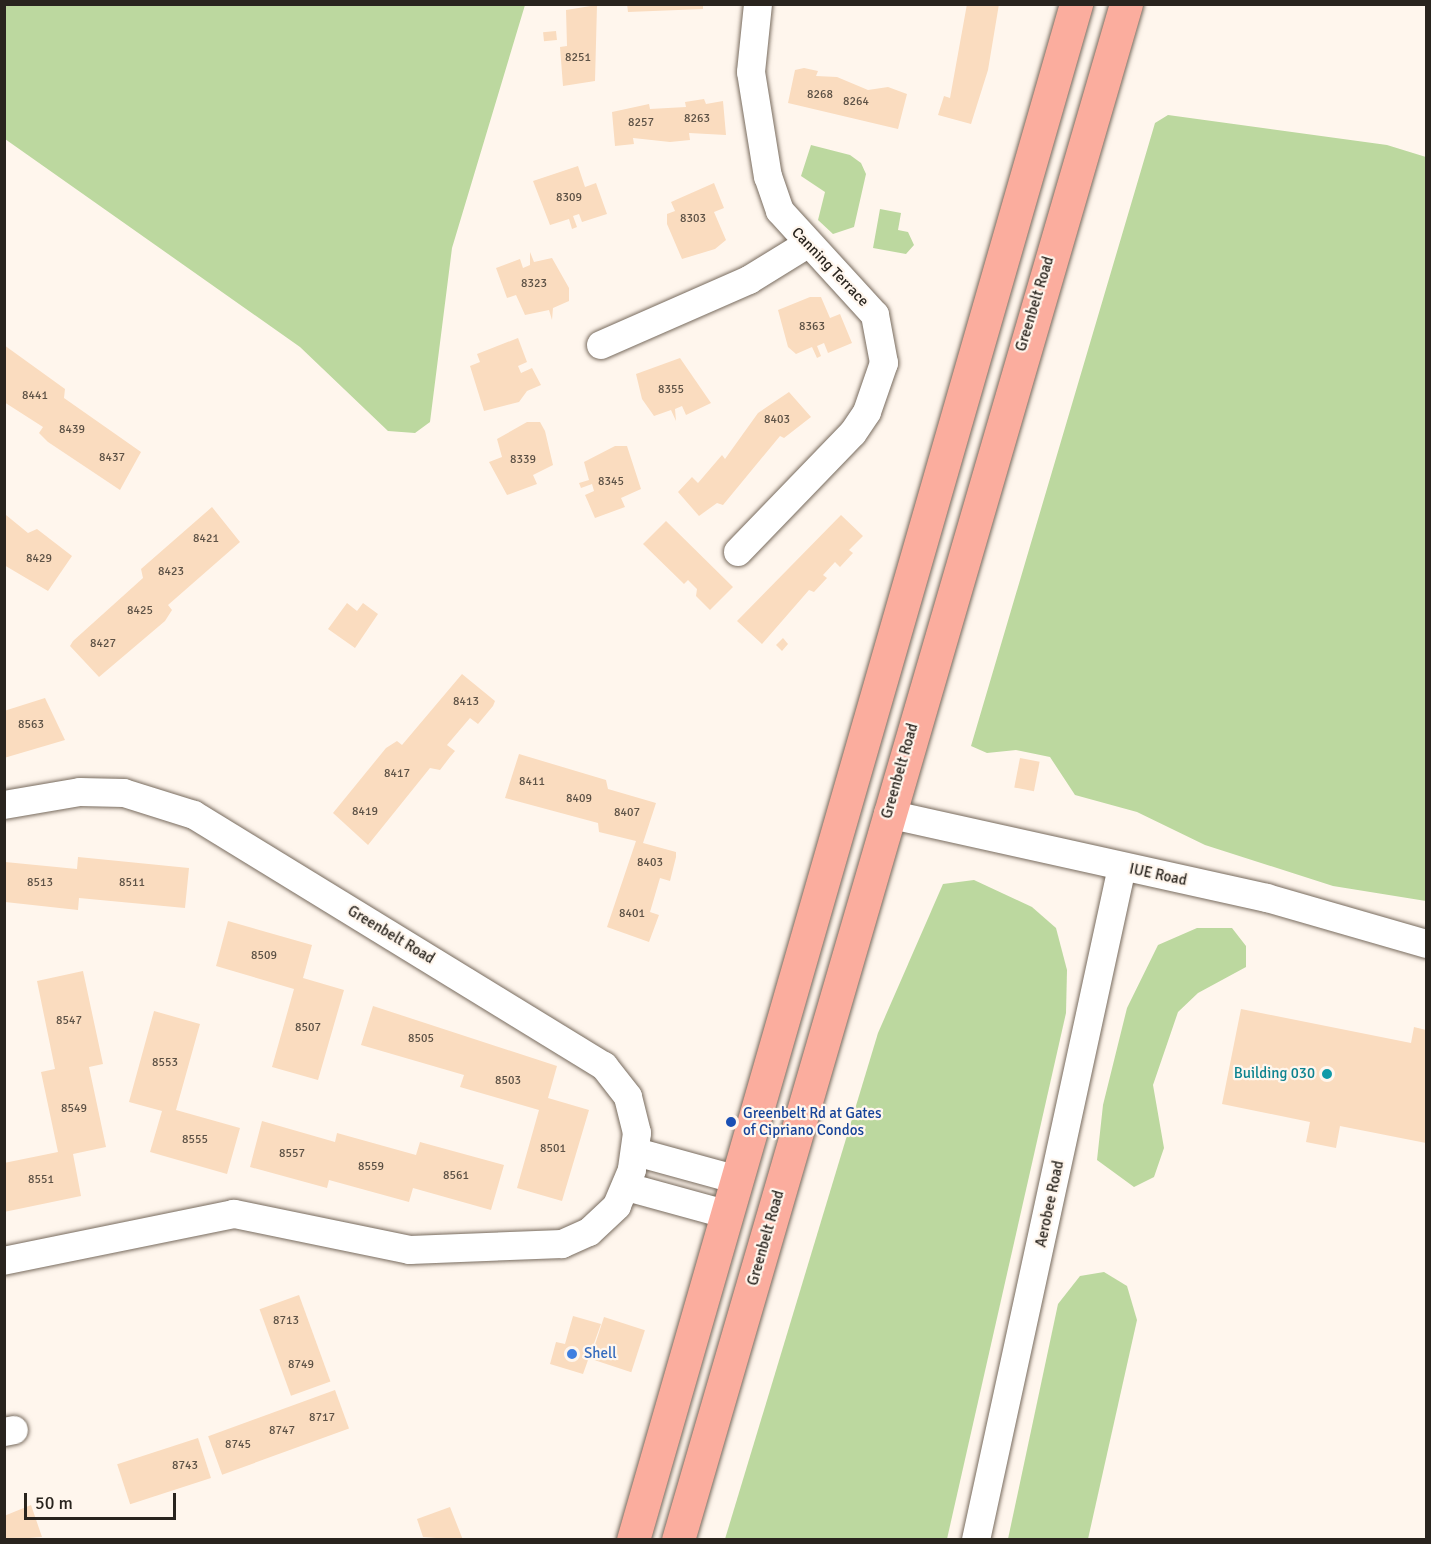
<!DOCTYPE html>
<style>
body{margin:0}
#map{position:relative;width:1431px;height:1544px;overflow:hidden;background:#fff6ed;font-family:Signika,sans-serif}
div>[style]{position:absolute}
.green>*{inset:0;background:#bcd89f}
.building>*{inset:0;background:#fadcbf;transform-origin:0 0}
.roads{filter:drop-shadow(0 0 2px #786b5e) drop-shadow(0 0 2px #786b5e)}
.minor>*{height:28px;margin:-14px;padding:0 14px;transform-origin:14px;border-radius:14px;background:#fff}
.major>*{height:33px;margin:-16.5px;padding:0 16.5px;transform-origin:16.5px;border-radius:16.5px;background:#fbad9e}
.dots>*{width:16px;height:16px;translate:-50% -50%;box-sizing:border-box;border:3px solid #fff6ed;border-radius:50%}
span{translate:-50% -50%;white-space:nowrap;text-align:center;line-height:1.15;-webkit-text-stroke:4.5px #fff6ed;paint-order:stroke}
.number-label{font-size:12px;color:#5d5246}
.number-label span{-webkit-text-stroke-width:0}
.street-label{font-size:15px;color:#29241e}
.culture-label{font-size:15px;color:#0d838f}
.right{translate:-100% -50%;text-align:right}
.transit-label{font-size:15px;color:#164399}
.left{translate:0 -50%;text-align:left}
.shop-label{font-size:15px;color:#366cbe}
.frame{position:absolute;inset:0;border:6px solid #29241e;pointer-events:none}
.scale{position:absolute;left:24px;top:1493px;width:152px;height:27px;box-sizing:border-box;border:3px solid #29241e;border-top:0;padding-left:8px;font-size:18px;line-height:21px;white-space:nowrap;color:#29241e;-webkit-text-stroke:4px #fff6ed;paint-order:stroke}
</style>
<div id="map">
<div class="green">
<i style="clip-path:polygon(4px 5px,525px 5px,452px 248px,430px 422px,415px 433px,388px 431px,300px 347px,5px 139px)"></i>
<i style="clip-path:polygon(1168px 115px,1387px 145px,1426px 157px,1426px 901px,1333px 886px,1205px 845px,1137px 812px,1075px 795px,1050px 757px,1016px 750px,987px 753px,971px 746px,1155px 123px)"></i>
<i style="clip-path:polygon(811px 145px,850px 155px,861px 163px,866px 174px,854px 227px,833px 234px,818px 220px,825px 192px,801px 176px)"></i>
<i style="clip-path:polygon(880px 209px,901px 213px,898px 230px,908px 232px,914px 245px,906px 254px,873px 248px)"></i>
<i style="clip-path:polygon(974px 880px,1032px 907px,1056px 928px,1067px 970px,1066px 1013px,947px 1539px,725px 1539px,878px 1033px,943px 884px)"></i>
<i style="clip-path:polygon(1197px 928px,1232px 928px,1246px 946px,1246px 967px,1198px 993px,1178px 1012px,1153px 1085px,1164px 1148px,1154px 1177px,1134px 1187px,1097px 1160px,1103px 1105px,1127px 1008px,1158px 945px)"></i>
<i style="clip-path:polygon(1104px 1272px,1127px 1286px,1137px 1320px,1088px 1539px,1008px 1539px,1058px 1304px,1080px 1276px)"></i>
</div>
<div class="building">
<i style="clip-path:polygon(627px 4px,703px 4px,703px 9px,628px 12px)"></i>
<i style="clip-path:polygon(967px 4px,999px 4px,988px 70px,971px 124px,938px 115px,944px 96px,950px 98px)"></i>
<i style="clip-path:polygon(597px 5px,595px 81px,563px 86px,560px 47px,567px 46px,566px 10px)"></i>
<i style="left:556px;top:31px;width:9px;height:13px;rotate:84deg"></i>
<i style="clip-path:polygon(804px 68px,818px 71px,816px 76px,837px 77px,868px 90px,888px 87px,907px 94px,898px 129px,788px 103px,795px 70px)"></i>
<i style="clip-path:polygon(704px 99px,706px 104px,723px 101px,726px 135px,689px 133px,690px 140px,670px 142px,633px 138px,634px 144px,615px 146px,612px 112px,649px 104px,650px 109px,686px 107px,685px 102px)"></i>
<i style="clip-path:polygon(578px 166px,585px 187px,596px 183px,607px 214px,582px 222px,579px 214px,573px 216px,577px 227px,572px 229px,569px 219px,550px 225px,533px 181px)"></i>
<i style="clip-path:polygon(714px 183px,724px 208px,714px 212px,726px 240px,715px 249px,682px 259px,667px 224px,667px 214px,675px 211px,671px 202px)"></i>
<i style="clip-path:polygon(530px 252px,534px 262px,552px 258px,569px 288px,569px 301px,553px 308px,552px 320px,549px 310px,525px 315px,516px 295px,507px 298px,496px 268px,520px 259px,523px 268px,530px 265px)"></i>
<i style="clip-path:polygon(810px 297px,821px 297px,830px 318px,840px 314px,852px 343px,828px 353px,824px 343px,817px 346px,821px 356px,817px 358px,812px 347px,796px 354px,788px 347px,778px 310px)"></i>
<i style="clip-path:polygon(518px 338px,527px 362px,518px 366px,521px 373px,532px 368px,541px 385px,527px 391px,519px 402px,484px 411px,470px 366px,480px 362px,477px 354px)"></i>
<i style="clip-path:polygon(4px 345px,65px 389px,64px 398px,141px 452px,120px 490px,48px 442px,39px 433px,43px 427px,4px 402px)"></i>
<i style="clip-path:polygon(680px 358px,711px 403px,686px 415px,682px 406px,675px 409px,676px 421px,671px 410px,654px 416px,642px 399px,636px 374px)"></i>
<i style="clip-path:polygon(789px 392px,811px 417px,784px 438px,780px 436px,723px 505px,717px 503px,699px 516px,678px 492px,692px 477px,698px 483px,722px 455px,725px 459px,758px 413px)"></i>
<i style="clip-path:polygon(527px 422px,540px 422px,545px 431px,553px 465px,533px 475px,537px 484px,507px 495px,489px 462px,502px 457px,497px 439px)"></i>
<i style="clip-path:polygon(615px 446px,627px 446px,641px 489px,621px 498px,625px 507px,595px 518px,585px 495px,594px 491px,592px 484px,581px 488px,579px 483px,589px 480px,584px 462px)"></i>
<i style="clip-path:polygon(212px 507px,240px 542px,168px 605px,172px 610px,165px 621px,99px 677px,70px 646px,73px 641px,143px 578px,141px 569px)"></i>
<i style="clip-path:polygon(6px 515px,28px 533px,37px 529px,72px 556px,48px 591px,4px 565px)"></i>
<i style="clip-path:polygon(841px 515px,863px 536px,849px 550px,853px 553px,840px 567px,835px 562px,823px 575px,827px 578px,814px 592px,809px 590px,762px 644px,737px 621px)"></i>
<i style="clip-path:polygon(666px 521px,733px 587px,710px 610px,696px 596px,697px 589px,688px 580px,684px 584px,643px 544px)"></i>
<i style="clip-path:polygon(347px 603px,357px 611px,363px 603px,378px 614px,355px 648px,328px 629px)"></i>
<i style="clip-path:polygon(783px 638px,788px 644px,782px 651px,776px 645px)"></i>
<i style="clip-path:polygon(462px 674px,495px 701px,493px 706px,478px 724px,470px 718px,447px 745px,455px 751px,450px 757px,440px 770px,430px 768px,368px 845px,333px 813px,386px 748px,397px 741px,402px 745px)"></i>
<i style="clip-path:polygon(45px 698px,65px 740px,4px 758px,4px 711px)"></i>
<i style="clip-path:polygon(519px 754px,606px 780px,608px 789px,656px 803px,643px 843px,676px 852px,676px 857px,670px 881px,660px 878px,650px 912px,659px 915px,649px 942px,607px 927px,636px 841px,599px 832px,598px 823px,505px 798px)"></i>
<i style="left:1020px;top:758px;width:20px;height:30px;rotate:11deg"></i>
<i style="clip-path:polygon(78px 857px,189px 868px,185px 908px,79px 898px,78px 910px,5px 902px,5px 862px,77px 869px)"></i>
<i style="clip-path:polygon(228px 921px,312px 945px,303px 978px,344px 990px,318px 1080px,272px 1067px,294px 989px,216px 966px)"></i>
<i style="clip-path:polygon(83px 971px,103px 1064px,89px 1067px,106px 1147px,73px 1154px,81px 1196px,4px 1212px,4px 1163px,58px 1152px,41px 1072px,55px 1069px,37px 981px)"></i>
<i style="clip-path:polygon(373px 1006px,557px 1066px,548px 1098px,589px 1110px,562px 1201px,517px 1188px,539px 1110px,460px 1087px,464px 1075px,361px 1045px)"></i>
<i style="clip-path:polygon(1241px 1009px,1411px 1043px,1414px 1027px,1426px 1030px,1426px 1143px,1340px 1126px,1336px 1148px,1306px 1142px,1310px 1122px,1222px 1104px)"></i>
<i style="clip-path:polygon(154px 1011px,200px 1024px,176px 1110px,240px 1128px,227px 1174px,150px 1152px,162px 1111px,129px 1102px)"></i>
<i style="clip-path:polygon(262px 1121px,335px 1142px,337px 1133px,416px 1155px,420px 1142px,504px 1165px,491px 1210px,413px 1188px,409px 1202px,329px 1180px,327px 1188px,250px 1167px)"></i>
<i style="left:299px;top:1295px;width:92px;height:42px;rotate:70deg"></i>
<i style="clip-path:polygon(573px 1316px,601px 1324px,583px 1374px,550px 1364px,556px 1342px,565px 1344px)"></i>
<i style="left:604px;top:1317px;width:43px;height:44px;rotate:18deg"></i>
<i style="left:335px;top:1390px;width:41px;height:135px;rotate:70deg"></i>
<i style="left:198px;top:1438px;width:42px;height:85px;rotate:72deg"></i>
<i style="clip-path:polygon(31px 1505px,42px 1537px,4px 1540px,4px 1516px)"></i>
<i style="clip-path:polygon(450px 1507px,463px 1540px,423px 1537px,417px 1519px)"></i>
</div>
<div class="roads">
<div class="minor">
<i style="left:601px;top:345px;width:162px;rotate:-23.7deg"></i>
<i style="left:749px;top:280px;width:67px;rotate:-31.6deg"></i>
<i style="left:738px;top:552px;width:165px;rotate:-46deg"></i>
<i style="left:853px;top:433px;width:25px;rotate:-56deg"></i>
<i style="left:867px;top:412px;width:52px;rotate:-70.9deg"></i>
<i style="left:884px;top:363px;width:49px;rotate:-100.6deg"></i>
<i style="left:875px;top:315px;width:141px;rotate:-132.4deg"></i>
<i style="left:780px;top:211px;width:36px;rotate:-109deg"></i>
<i style="left:768px;top:177px;width:106px;rotate:-99.2deg"></i>
<i style="left:751px;top:72px;width:68px;rotate:-84.1deg"></i>
<i style="left:4px;top:805px;width:77px;rotate:-9.7deg"></i>
<i style="left:80px;top:792px;width:44px;rotate:1.3deg"></i>
<i style="left:124px;top:793px;width:73px;rotate:17.4deg"></i>
<i style="left:194px;top:815px;width:481px;rotate:31.5deg"></i>
<i style="left:604px;top:1066px;width:39px;rotate:52deg"></i>
<i style="left:628px;top:1097px;width:37px;rotate:76deg"></i>
<i style="left:637px;top:1133px;width:37px;rotate:98deg"></i>
<i style="left:632px;top:1170px;width:39px;rotate:113deg"></i>
<i style="left:617px;top:1206px;width:38px;rotate:137deg"></i>
<i style="left:589px;top:1232px;width:30px;rotate:156deg"></i>
<i style="left:562px;top:1244px;width:152px;rotate:177.7deg"></i>
<i style="left:410px;top:1250px;width:180px;rotate:-168.4deg"></i>
<i style="left:234px;top:1214px;width:235px;rotate:168.5deg"></i>
<i style="left:888px;top:814px;width:388px;rotate:12.5deg"></i>
<i style="left:1267px;top:898px;width:166px;rotate:16.1deg"></i>
<i style="left:636px;top:1152px;width:103px;rotate:15.3deg"></i>
<i style="left:627px;top:1187px;width:102px;rotate:15.4deg"></i>
<i style="left:4px;top:1432px;width:10px;rotate:-11deg"></i>
<i style="left:976px;top:1540px;width:689px;rotate:-77.76deg"></i>
</div>
<div class="major">
<i style="left:633px;top:1540px;width:1599px;rotate:-73.91deg"></i>
<i style="left:678px;top:1540px;width:1600px;rotate:-73.74deg"></i>
</div>
</div>
<div class="dots">
<i style="left:1327px;top:1074px;background:#0f9aa8"></i>
<i style="left:731px;top:1122px;background:#1a4fb4"></i>
<i style="left:572px;top:1354px;background:#3f7fe0"></i>
</div>
<div class="number-label">
<span style="left:578px;top:58px">8251</span>
<span style="left:820px;top:95px">8268</span>
<span style="left:856px;top:102px">8264</span>
<span style="left:697px;top:119px">8263</span>
<span style="left:641px;top:123px">8257</span>
<span style="left:569px;top:198px">8309</span>
<span style="left:693px;top:219px">8303</span>
<span style="left:534px;top:284px">8323</span>
<span style="left:812px;top:327px">8363</span>
<span style="left:671px;top:390px">8355</span>
<span style="left:35px;top:396px">8441</span>
<span style="left:777px;top:420px">8403</span>
<span style="left:72px;top:430px">8439</span>
<span style="left:112px;top:458px">8437</span>
<span style="left:523px;top:460px">8339</span>
<span style="left:611px;top:482px">8345</span>
<span style="left:206px;top:539px">8421</span>
<span style="left:39px;top:559px">8429</span>
<span style="left:171px;top:572px">8423</span>
<span style="left:140px;top:611px">8425</span>
<span style="left:103px;top:644px">8427</span>
<span style="left:466px;top:702px">8413</span>
<span style="left:31px;top:725px">8563</span>
<span style="left:397px;top:774px">8417</span>
<span style="left:532px;top:782px">8411</span>
<span style="left:579px;top:799px">8409</span>
<span style="left:365px;top:812px">8419</span>
<span style="left:627px;top:813px">8407</span>
<span style="left:650px;top:863px">8403</span>
<span style="left:40px;top:883px">8513</span>
<span style="left:132px;top:883px">8511</span>
<span style="left:632px;top:914px">8401</span>
<span style="left:264px;top:956px">8509</span>
<span style="left:69px;top:1021px">8547</span>
<span style="left:308px;top:1028px">8507</span>
<span style="left:421px;top:1039px">8505</span>
<span style="left:165px;top:1063px">8553</span>
<span style="left:508px;top:1081px">8503</span>
<span style="left:74px;top:1109px">8549</span>
<span style="left:195px;top:1140px">8555</span>
<span style="left:553px;top:1149px">8501</span>
<span style="left:292px;top:1154px">8557</span>
<span style="left:371px;top:1167px">8559</span>
<span style="left:456px;top:1176px">8561</span>
<span style="left:41px;top:1180px">8551</span>
<span style="left:286px;top:1321px">8713</span>
<span style="left:301px;top:1365px">8749</span>
<span style="left:322px;top:1418px">8717</span>
<span style="left:282px;top:1431px">8747</span>
<span style="left:238px;top:1445px">8745</span>
<span style="left:185px;top:1466px">8743</span>
</div>
<div class="street-label">
<span style="left:830px;top:267px;rotate:46deg">Canning Terrace</span>
<span style="left:1035px;top:304px;rotate:-73deg">Greenbelt Road</span>
<span style="left:900px;top:771px;rotate:-74deg">Greenbelt Road</span>
<span style="left:1158px;top:875px;rotate:12deg">IUE Road</span>
<span style="left:391px;top:935px;rotate:31deg">Greenbelt Road</span>
<span style="left:1050px;top:1204px;rotate:-78deg">Aerobee Road</span>
<span style="left:766px;top:1238px;rotate:-74deg">Greenbelt Road</span>
</div>
<div class="culture-label">
<span class="right" style="left:1315px;top:1074px">Building 030</span>
</div>
<div class="transit-label">
<span class="left" style="left:743px;top:1122px">Greenbelt Rd at Gates<br>of Cipriano Condos</span>
</div>
<div class="shop-label">
<span class="left" style="left:584px;top:1354px">Shell</span>
</div>
<div class="frame"></div>
<div class="scale">50 m</div>
</div>
